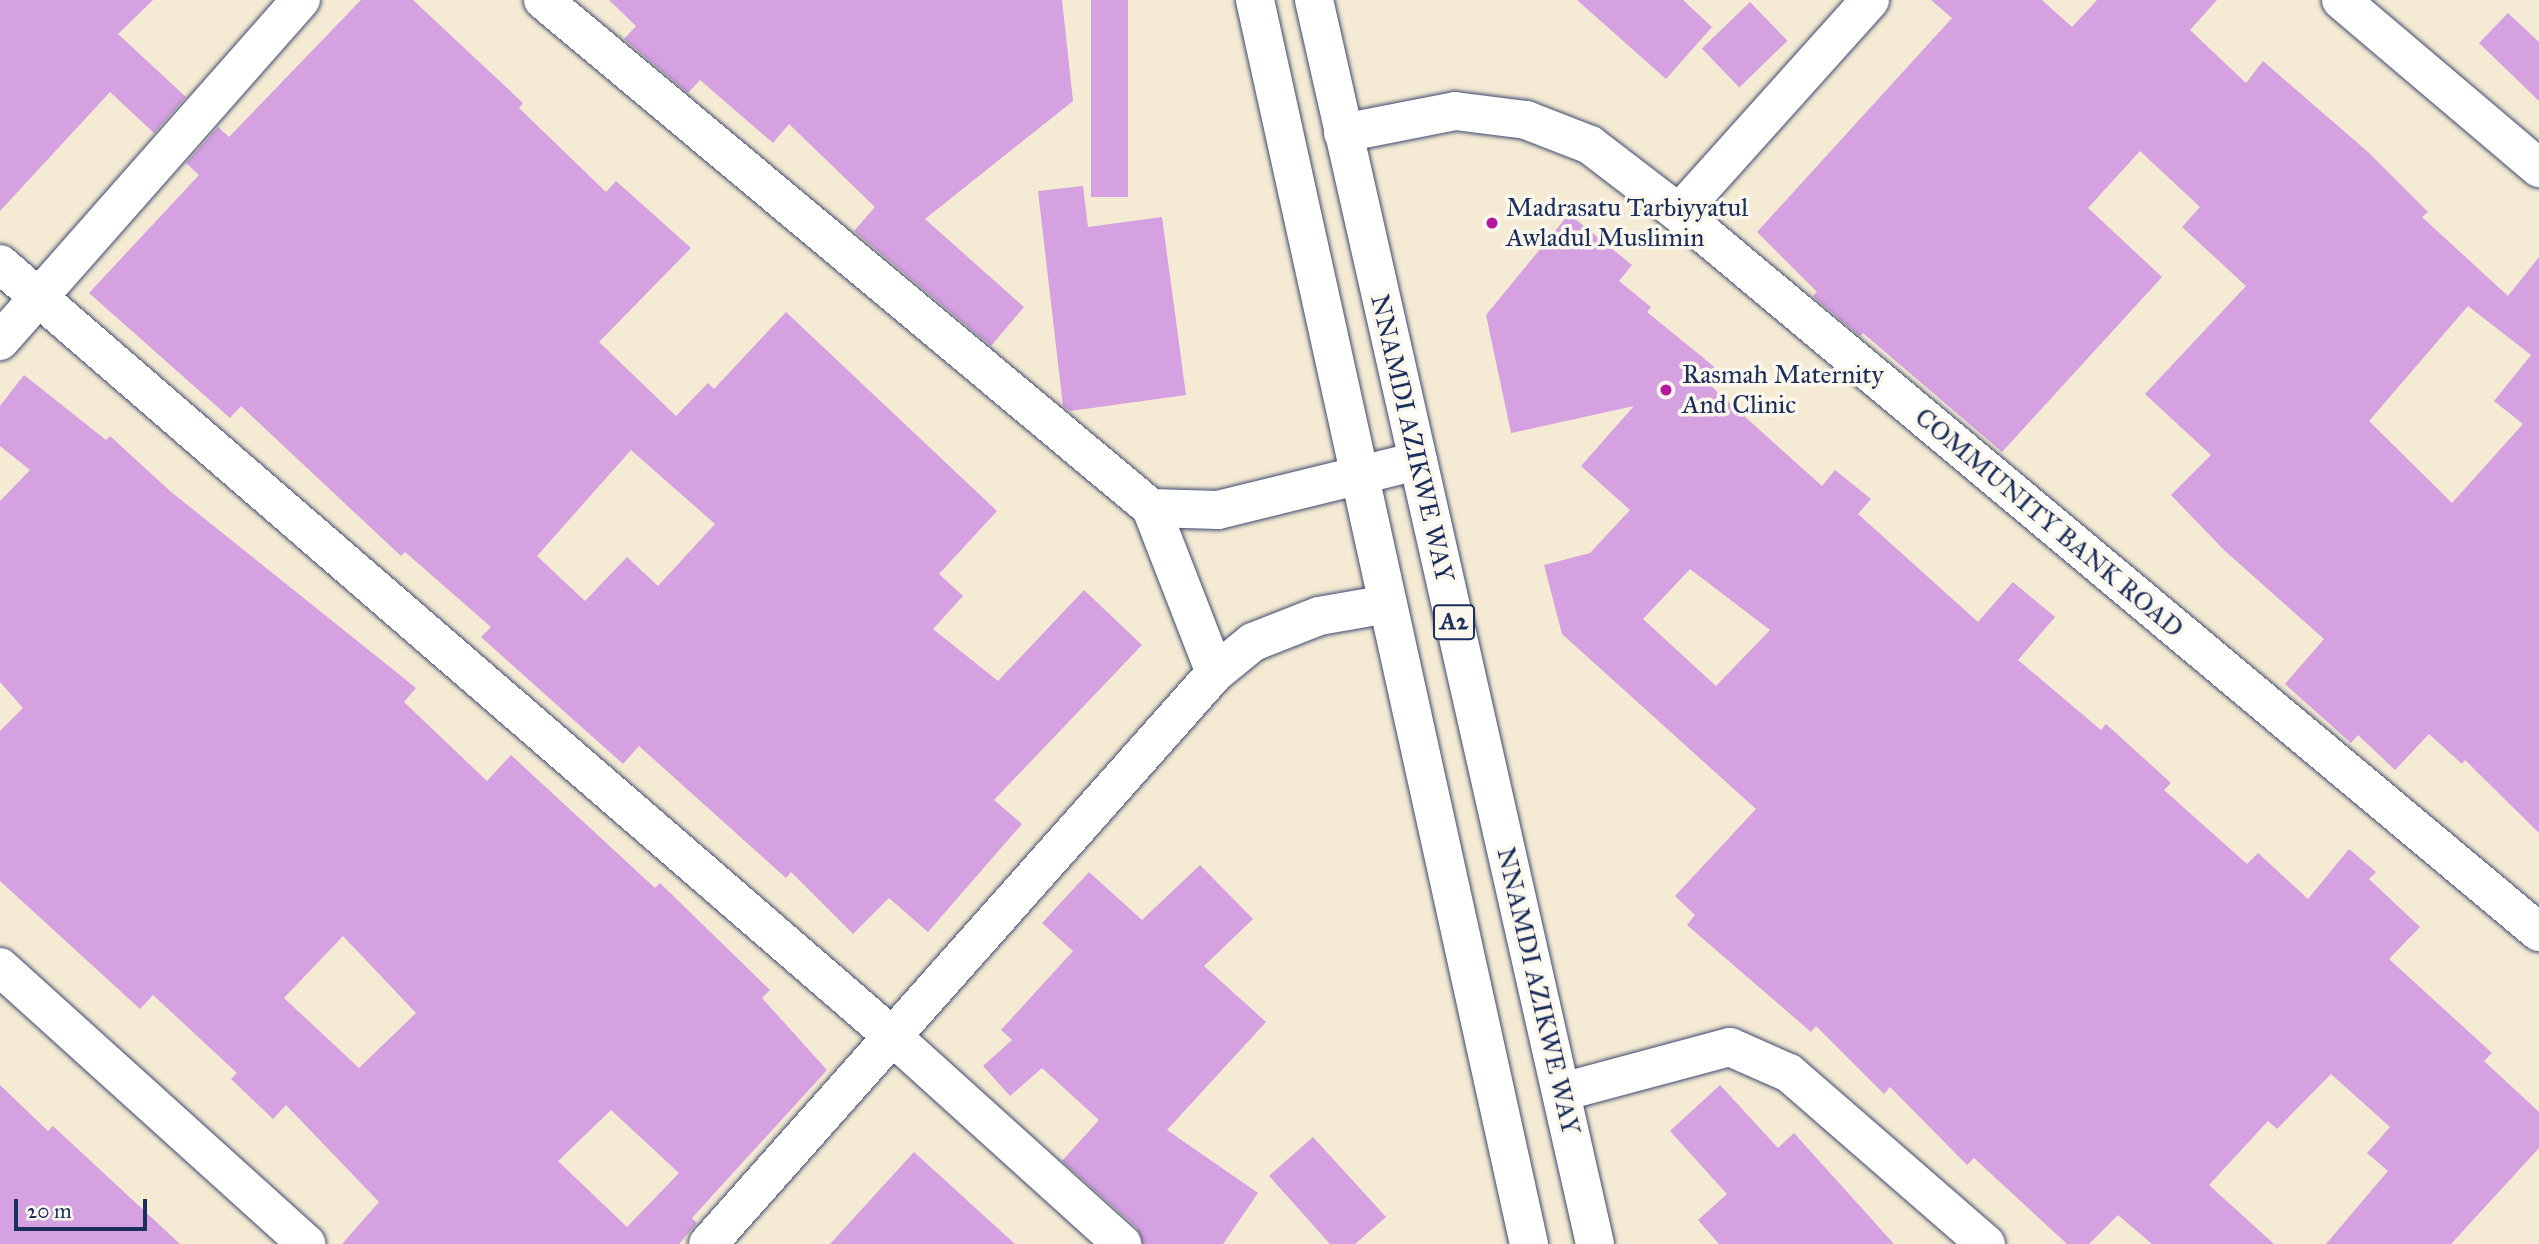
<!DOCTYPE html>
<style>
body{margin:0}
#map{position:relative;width:2539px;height:1244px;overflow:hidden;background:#f5ead3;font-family:"IM FELL Great Primer",serif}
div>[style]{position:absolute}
.building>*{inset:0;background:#d5a1e0;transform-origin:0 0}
.roads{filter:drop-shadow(0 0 2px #3c4b70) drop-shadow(0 0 2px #3c4b70)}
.minor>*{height:38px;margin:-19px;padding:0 19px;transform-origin:19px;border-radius:19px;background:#fff}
.highway>*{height:38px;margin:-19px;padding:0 19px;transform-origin:19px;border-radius:19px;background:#fff}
.dots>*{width:19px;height:19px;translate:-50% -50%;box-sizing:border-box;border:4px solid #fbf7ec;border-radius:50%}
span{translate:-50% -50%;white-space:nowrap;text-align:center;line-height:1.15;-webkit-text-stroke:7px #fbf7ec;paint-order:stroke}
.shield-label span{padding:2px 5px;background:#fbf7ec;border:2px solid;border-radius:5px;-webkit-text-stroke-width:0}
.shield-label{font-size:24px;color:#1b2f5e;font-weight:700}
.poi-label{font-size:26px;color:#1b2f5e}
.left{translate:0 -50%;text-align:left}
.street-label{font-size:26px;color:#1b2f5e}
.scale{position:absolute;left:14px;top:1199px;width:133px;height:32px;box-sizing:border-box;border:4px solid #1b2f5e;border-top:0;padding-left:9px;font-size:21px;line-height:24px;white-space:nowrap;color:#1b2f5e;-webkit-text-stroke:5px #fbf7ec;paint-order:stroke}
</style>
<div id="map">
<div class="building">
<i style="clip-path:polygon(0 0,153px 0,118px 34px,186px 97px,154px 133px,110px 92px,0 211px)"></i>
<i style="clip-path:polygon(evenodd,361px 0,413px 0,523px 103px,519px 108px,606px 192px,616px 181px,691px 248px,599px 342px,676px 416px,708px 383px,714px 389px,786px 312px,997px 511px,939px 574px,963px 596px,933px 629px,998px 681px,1084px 590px,1142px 645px,994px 800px,1022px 824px,928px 932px,889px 898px,853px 934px,791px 872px,786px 878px,639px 746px,623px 764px,481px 637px,491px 627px,405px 552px,401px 556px,241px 406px,230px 418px,89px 293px,199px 175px,186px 163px,218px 127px,229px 137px,361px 0,631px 450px,715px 524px,658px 586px,627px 557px,585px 601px,537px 556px,631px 450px)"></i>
<i style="clip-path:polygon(609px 0,1062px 0,1073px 101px,925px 219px,1024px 307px,991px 346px,854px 231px,875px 207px,789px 124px,773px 143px,700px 80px,688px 93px,624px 39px,636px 26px)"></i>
<i style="left:1091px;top:0;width:37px;height:197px"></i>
<i style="clip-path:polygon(1577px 0,1683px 0,1712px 27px,1666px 79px)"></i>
<i style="clip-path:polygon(evenodd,1931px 0,2042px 0,2072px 27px,2097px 0,2217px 0,2190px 30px,2246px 83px,2263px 61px,2368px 152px,2428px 212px,2422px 217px,2508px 296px,2539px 257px,2539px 833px,2465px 760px,2462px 764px,2429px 734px,2395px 770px,2358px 735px,2351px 743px,2285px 684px,2324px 639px,2225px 551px,2171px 495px,2211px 455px,2145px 394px,2246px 286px,2182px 227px,2200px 207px,2140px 151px,2088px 208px,2162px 277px,2002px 452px,1863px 333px,1860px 336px,1817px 300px,1813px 296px,1817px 292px,1757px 232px,1952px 18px,1931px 0,2468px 306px,2531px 355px,2494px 401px,2523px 424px,2452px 503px,2369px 421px,2468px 306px)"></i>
<i style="left:1750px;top:2px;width:54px;height:67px;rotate:46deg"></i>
<i style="clip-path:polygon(2508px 13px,2539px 42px,2539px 101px,2479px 43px)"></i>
<i style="clip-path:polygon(1083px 186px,1088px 227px,1162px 217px,1186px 395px,1070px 411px,1063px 406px,1038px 191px)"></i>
<i style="clip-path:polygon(evenodd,1569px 214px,1632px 265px,1619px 281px,1651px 307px,1647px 312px,1723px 374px,1712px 387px,1822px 486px,1835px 470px,1871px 499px,1858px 514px,1978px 622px,2013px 582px,2055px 617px,2018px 660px,2101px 730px,2106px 724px,2171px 783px,2164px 790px,2247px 864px,2258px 853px,2308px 899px,2349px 849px,2376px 872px,2369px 879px,2420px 927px,2389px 959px,2492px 1053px,2484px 1061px,2539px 1112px,2539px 1148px,2451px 1244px,2326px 1244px,2388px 1171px,2367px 1153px,2390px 1127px,2331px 1074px,2277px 1129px,2268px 1121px,2209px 1185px,2274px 1244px,2152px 1244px,2118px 1215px,2089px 1244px,2067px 1244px,1974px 1158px,1967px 1165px,1890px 1087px,1884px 1094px,1816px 1026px,1811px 1032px,1687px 925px,1695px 915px,1675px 896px,1756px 809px,1562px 634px,1544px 565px,1590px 553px,1630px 510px,1581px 466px,1634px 406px,1511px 433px,1486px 315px,1569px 214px,1690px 569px,1770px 630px,1716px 686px,1643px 619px,1690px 569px)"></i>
<i style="clip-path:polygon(evenodd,24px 375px,106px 440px,110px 436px,170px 491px,416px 688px,404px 702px,487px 781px,511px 755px,655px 888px,660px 883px,770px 990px,762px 998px,827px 1070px,692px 1218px,697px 1223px,679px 1244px,342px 1244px,379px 1202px,286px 1105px,273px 1119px,231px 1079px,237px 1073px,153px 995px,140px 1009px,0 881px,0 731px,23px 708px,0 682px,0 501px,30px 470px,0 446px,0 406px,24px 375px,343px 936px,416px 1013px,359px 1068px,284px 998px,343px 936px,24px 375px,611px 1110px,679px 1173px,627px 1227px,558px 1161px,611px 1110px)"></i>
<i style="clip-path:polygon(1200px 865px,1253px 919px,1204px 966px,1266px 1022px,1167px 1130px,1258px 1193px,1223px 1244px,1143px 1244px,1137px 1228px,1062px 1161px,1099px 1120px,1042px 1068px,1010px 1096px,983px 1066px,1012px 1040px,1001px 1030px,1073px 951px,1042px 923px,1089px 872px,1142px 920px)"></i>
<i style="clip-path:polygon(0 1085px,48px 1131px,53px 1126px,180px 1244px,0 1244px)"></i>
<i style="clip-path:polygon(1720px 1085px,1778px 1148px,1794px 1133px,1894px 1244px,1719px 1244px,1698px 1220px,1727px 1194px,1670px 1131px)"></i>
<i style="clip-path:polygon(1313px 1137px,1386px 1217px,1355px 1244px,1330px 1244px,1269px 1176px)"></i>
<i style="clip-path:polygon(914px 1152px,1015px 1244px,830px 1244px)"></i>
</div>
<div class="roads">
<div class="minor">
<i style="left:543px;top:0;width:792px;rotate:39.88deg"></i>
<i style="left:1151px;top:508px;width:67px;rotate:1.7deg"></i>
<i style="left:1218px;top:510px;width:206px;rotate:-13.8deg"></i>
<i style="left:2341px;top:0;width:260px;rotate:40.3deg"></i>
<i style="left:1343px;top:133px;width:114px;rotate:-11.1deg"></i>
<i style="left:1455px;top:111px;width:72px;rotate:7.2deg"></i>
<i style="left:1526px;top:120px;width:69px;rotate:21.3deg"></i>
<i style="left:1590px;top:145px;width:112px;rotate:37.4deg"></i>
<i style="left:1679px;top:213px;width:1121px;rotate:39.9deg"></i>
<i style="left:1679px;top:213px;width:286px;rotate:-48.1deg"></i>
<i style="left:0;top:264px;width:1181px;rotate:40.88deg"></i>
<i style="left:893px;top:1037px;width:309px;rotate:42.1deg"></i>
<i style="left:0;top:341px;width:455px;rotate:-48.6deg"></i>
<i style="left:1151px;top:508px;width:177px;rotate:68.8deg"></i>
<i style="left:0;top:967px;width:413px;rotate:42.1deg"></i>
<i style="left:1562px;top:1092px;width:174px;rotate:-15deg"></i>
<i style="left:1730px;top:1047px;width:64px;rotate:23.8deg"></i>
<i style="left:1789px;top:1073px;width:261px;rotate:41deg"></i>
<i style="left:708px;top:1244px;width:764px;rotate:-48.4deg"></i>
<i style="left:1215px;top:673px;width:49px;rotate:-39.2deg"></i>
<i style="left:1253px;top:642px;width:71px;rotate:-21.5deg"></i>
<i style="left:1319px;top:616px;width:70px;rotate:-9.9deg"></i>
</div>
<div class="highway">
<i style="left:1255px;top:0;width:1274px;rotate:77.58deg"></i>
<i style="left:1314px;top:0;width:1275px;rotate:77.27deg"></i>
</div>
</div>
<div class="dots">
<i style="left:1492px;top:223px;background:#b5179e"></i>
<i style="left:1666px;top:390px;background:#b5179e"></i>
</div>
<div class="shield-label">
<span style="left:1454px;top:622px">A2</span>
</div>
<div class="poi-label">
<span class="left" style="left:1506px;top:223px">Madrasatu Tarbiyyatul<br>Awladul Muslimin</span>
<span class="left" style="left:1682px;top:390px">Rasmah Maternity<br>And Clinic</span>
</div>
<div class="street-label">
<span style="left:1412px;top:438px;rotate:77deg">NNAMDI AZIKWE WAY</span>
<span style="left:2049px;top:523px;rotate:40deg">COMMUNITY BANK ROAD</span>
<span style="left:1538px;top:991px;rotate:77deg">NNAMDI AZIKWE WAY</span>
</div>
<div class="scale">20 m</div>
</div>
